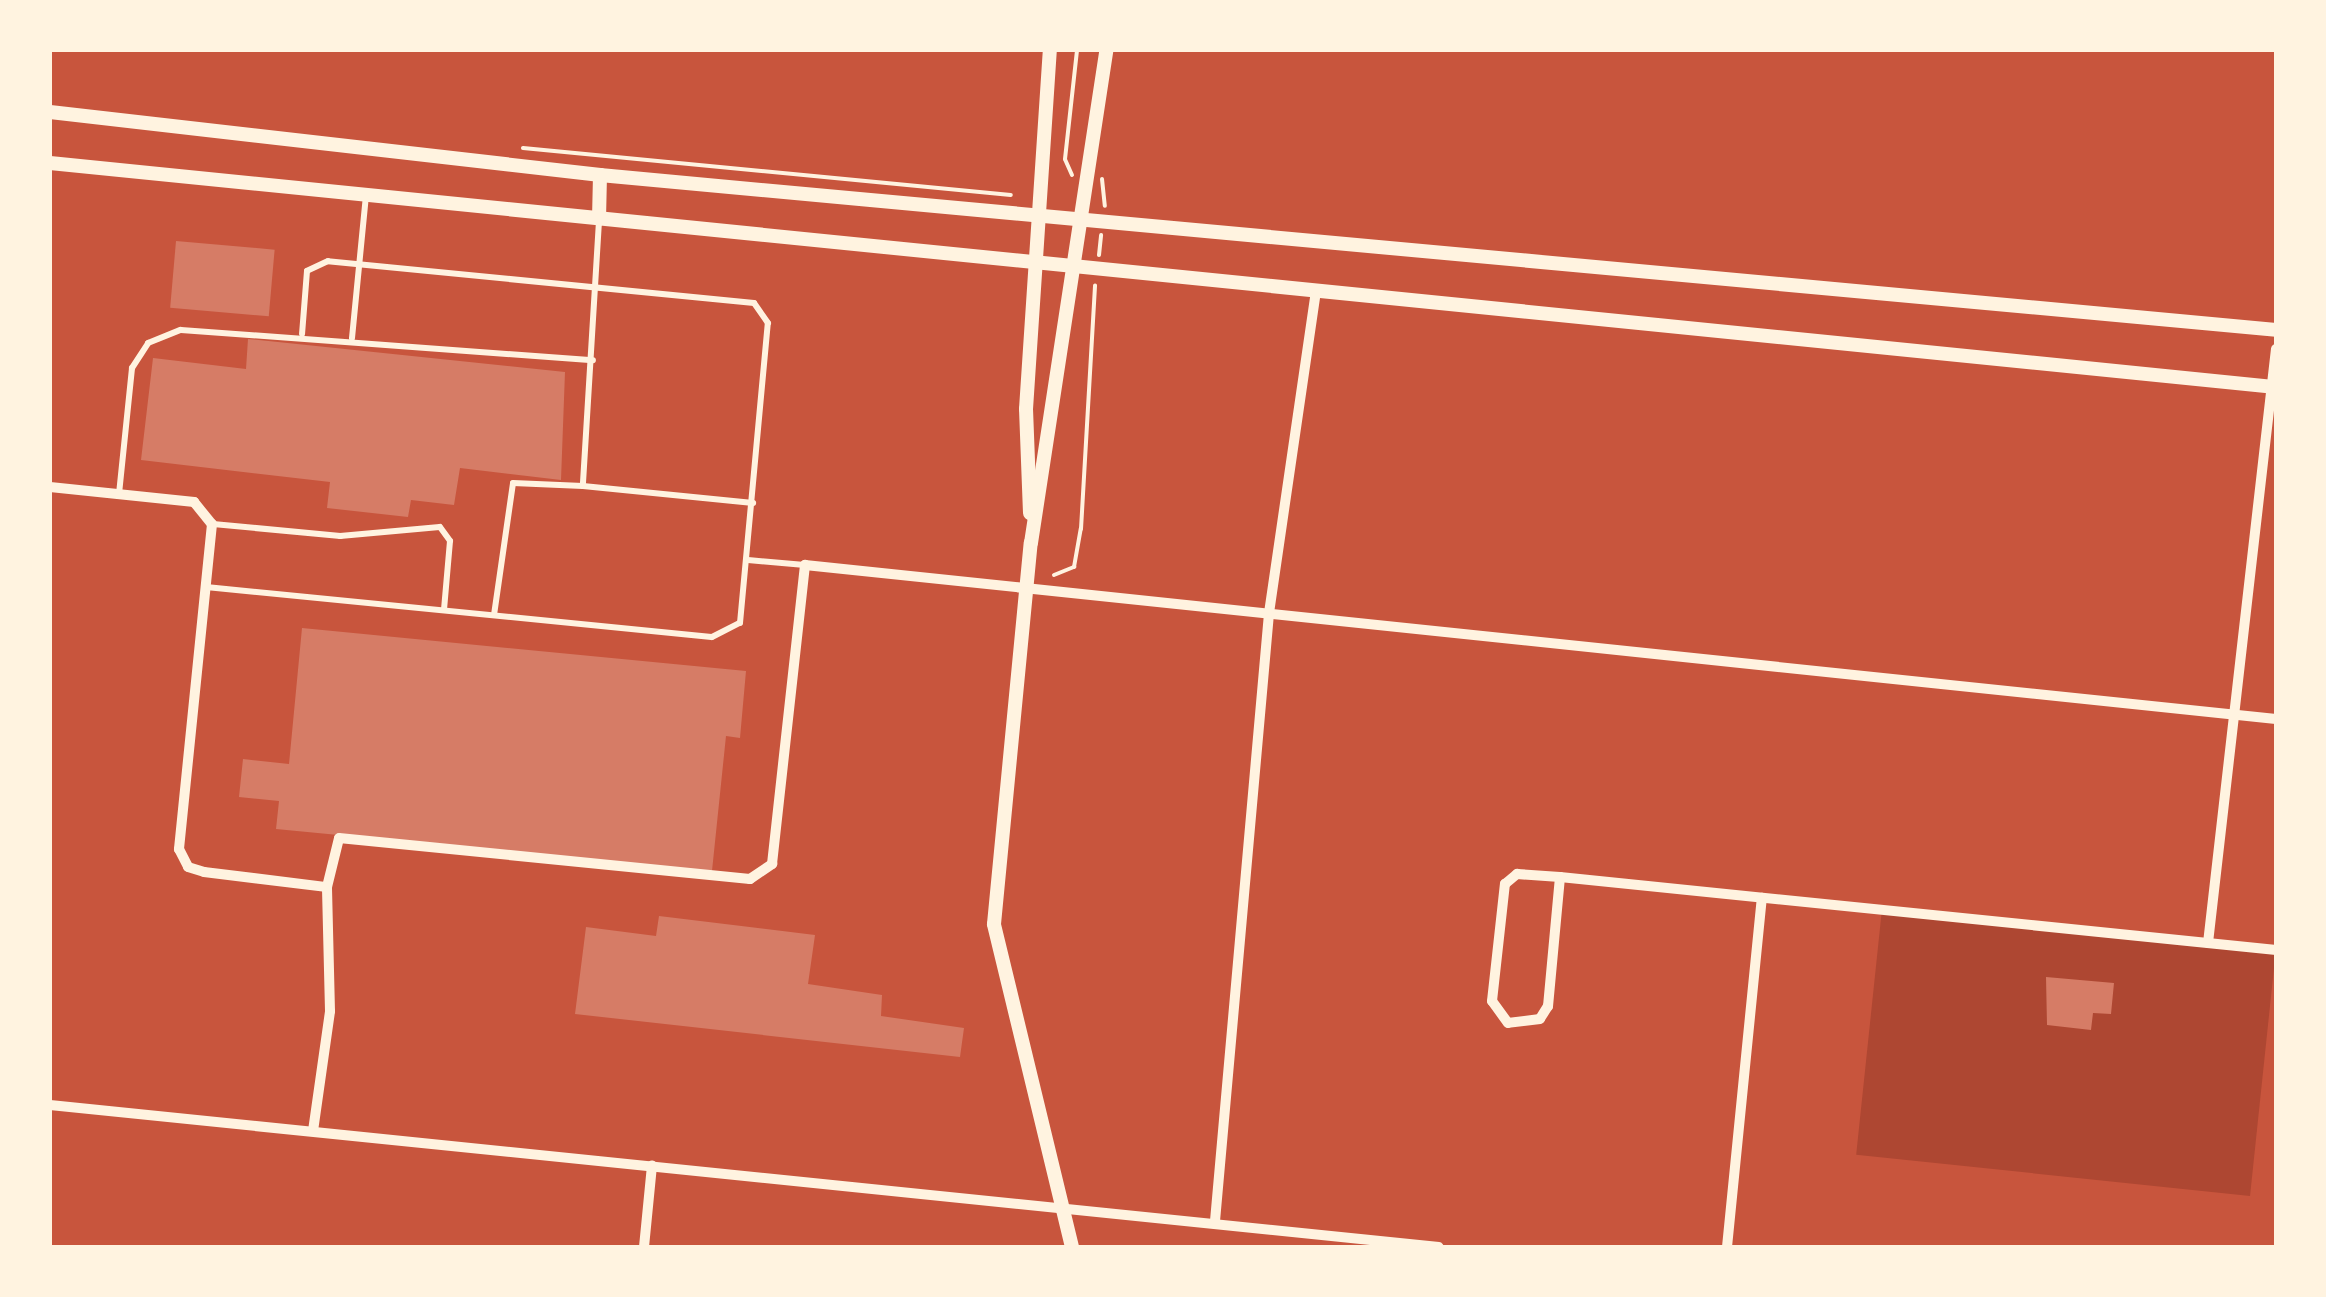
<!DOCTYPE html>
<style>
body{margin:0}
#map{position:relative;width:2326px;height:1297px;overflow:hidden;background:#c8553d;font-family:Rubik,sans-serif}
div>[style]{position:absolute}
.green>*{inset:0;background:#ae4732;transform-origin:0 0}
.building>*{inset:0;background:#d67c66;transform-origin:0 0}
.path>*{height:4px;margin:-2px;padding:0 2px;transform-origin:2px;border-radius:2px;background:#fff3e0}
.service>*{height:6px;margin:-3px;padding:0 3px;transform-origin:3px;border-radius:3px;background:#fff3e0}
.minor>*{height:10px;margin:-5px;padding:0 5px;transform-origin:5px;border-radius:5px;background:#fff3e0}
.tertiary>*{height:14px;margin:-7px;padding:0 7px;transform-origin:7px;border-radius:7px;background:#fff3e0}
span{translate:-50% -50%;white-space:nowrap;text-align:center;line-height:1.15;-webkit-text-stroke:8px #fff3e0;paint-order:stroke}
.frame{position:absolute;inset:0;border:52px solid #fff3e0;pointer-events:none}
</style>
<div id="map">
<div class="green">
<i style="left:1882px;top:909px;width:396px;height:247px;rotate:6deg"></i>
</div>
<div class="building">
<i style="left:176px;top:241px;width:99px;height:67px;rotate:5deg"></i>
<i style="clip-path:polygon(248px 339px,565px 372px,561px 480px,460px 468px,454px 505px,411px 500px,408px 517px,327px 508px,330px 482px,141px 460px,153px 358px,246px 369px)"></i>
<i style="clip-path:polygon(302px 628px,746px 671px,740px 738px,726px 736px,712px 871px,276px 829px,279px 801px,239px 797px,243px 759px,289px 764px)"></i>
<i style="clip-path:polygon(659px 916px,815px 935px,808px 984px,882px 995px,881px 1016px,964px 1028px,960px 1057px,575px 1014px,586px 927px,656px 936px)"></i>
<i style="clip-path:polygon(2046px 977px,2114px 983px,2111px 1014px,2093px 1013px,2091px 1030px,2047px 1025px)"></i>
</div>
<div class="path">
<i style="left:523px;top:148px;width:490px;rotate:5.5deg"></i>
<i style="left:1072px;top:175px;width:17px;rotate:-114deg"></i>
<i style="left:1065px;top:159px;width:110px;rotate:-83.7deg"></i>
<i style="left:1102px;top:179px;width:27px;rotate:84deg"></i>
<i style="left:1099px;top:255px;width:20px;rotate:-84deg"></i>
<i style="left:1054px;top:575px;width:22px;rotate:-22deg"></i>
<i style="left:1074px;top:567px;width:39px;rotate:-80deg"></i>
<i style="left:1081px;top:529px;width:244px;rotate:-86.7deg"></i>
</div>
<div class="service">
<i style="left:599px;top:221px;width:265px;rotate:93.5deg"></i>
<i style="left:583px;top:486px;width:171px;rotate:5.7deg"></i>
<i style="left:352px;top:338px;width:143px;rotate:-84.4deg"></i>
<i style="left:119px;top:494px;width:127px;rotate:-84.1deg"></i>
<i style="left:132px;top:368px;width:30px;rotate:-57deg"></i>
<i style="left:148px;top:343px;width:35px;rotate:-22deg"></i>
<i style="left:181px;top:330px;width:413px;rotate:4.2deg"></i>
<i style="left:213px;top:524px;width:128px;rotate:5.4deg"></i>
<i style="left:340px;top:536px;width:100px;rotate:-5.1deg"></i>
<i style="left:440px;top:527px;width:17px;rotate:54deg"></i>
<i style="left:450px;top:541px;width:69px;rotate:95deg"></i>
<i style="left:748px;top:560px;width:57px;rotate:5deg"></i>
<i style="left:206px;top:587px;width:508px;rotate:5.64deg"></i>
<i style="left:712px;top:637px;width:31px;rotate:-27deg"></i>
<i style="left:740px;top:623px;width:301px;rotate:-84.7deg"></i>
<i style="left:768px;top:323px;width:24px;rotate:-125deg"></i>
<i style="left:754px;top:303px;width:428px;rotate:-174.4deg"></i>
<i style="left:328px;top:261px;width:23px;rotate:155deg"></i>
<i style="left:307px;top:271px;width:63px;rotate:94.5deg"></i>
<i style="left:494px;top:615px;width:133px;rotate:-81.8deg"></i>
<i style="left:513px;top:483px;width:70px;rotate:2.5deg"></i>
</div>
<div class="minor">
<i style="left:50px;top:487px;width:145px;rotate:5.9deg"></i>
<i style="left:194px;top:502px;width:28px;rotate:51deg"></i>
<i style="left:212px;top:524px;width:327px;rotate:95.8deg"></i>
<i style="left:179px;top:849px;width:20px;rotate:63deg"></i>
<i style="left:188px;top:867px;width:17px;rotate:17deg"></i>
<i style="left:204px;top:872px;width:124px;rotate:7deg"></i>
<i style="left:1560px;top:877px;width:130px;rotate:95.3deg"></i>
<i style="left:1548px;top:1006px;width:15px;rotate:122deg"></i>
<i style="left:1540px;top:1019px;width:32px;rotate:173deg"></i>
<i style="left:1508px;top:1023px;width:27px;rotate:-126deg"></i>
<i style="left:1492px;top:1001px;width:118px;rotate:-83.7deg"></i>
<i style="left:1505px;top:884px;width:16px;rotate:-40deg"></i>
<i style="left:1517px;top:874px;width:43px;rotate:4deg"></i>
<i style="left:1560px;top:877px;width:720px;rotate:5.82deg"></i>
<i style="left:2208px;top:943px;width:598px;rotate:-83.47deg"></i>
<i style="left:50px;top:1105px;width:1396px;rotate:5.84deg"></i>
<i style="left:313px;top:1131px;width:121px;rotate:-81.9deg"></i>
<i style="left:330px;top:1011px;width:124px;rotate:-91.4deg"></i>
<i style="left:327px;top:887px;width:50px;rotate:-76.2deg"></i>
<i style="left:339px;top:838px;width:413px;rotate:5.7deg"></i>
<i style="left:750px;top:879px;width:27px;rotate:-34deg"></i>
<i style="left:772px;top:864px;width:301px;rotate:-83.7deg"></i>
<i style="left:805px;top:565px;width:1479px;rotate:5.98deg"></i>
<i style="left:1215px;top:1221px;width:610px;rotate:-84.92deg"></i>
<i style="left:1269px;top:613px;width:326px;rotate:-81.7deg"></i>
<i style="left:644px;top:1247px;width:82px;rotate:-84.4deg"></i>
<i style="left:1727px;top:1247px;width:351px;rotate:-84.3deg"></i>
</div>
<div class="tertiary">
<i style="left:50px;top:112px;width:554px;rotate:6.53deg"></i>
<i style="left:600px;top:175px;width:1683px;rotate:5.28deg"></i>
<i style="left:50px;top:163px;width:2237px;rotate:5.75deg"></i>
<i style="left:599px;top:219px;width:44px;rotate:-88.7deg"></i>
<i style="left:1030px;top:513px;width:104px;rotate:-92.2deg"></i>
<i style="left:1026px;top:409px;width:360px;rotate:-86.2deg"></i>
<i style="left:1072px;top:1247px;width:332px;rotate:-103.6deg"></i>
<i style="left:994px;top:924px;width:383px;rotate:-84.5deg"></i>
<i style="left:1031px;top:543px;width:499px;rotate:-81.3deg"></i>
</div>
<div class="frame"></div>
</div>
